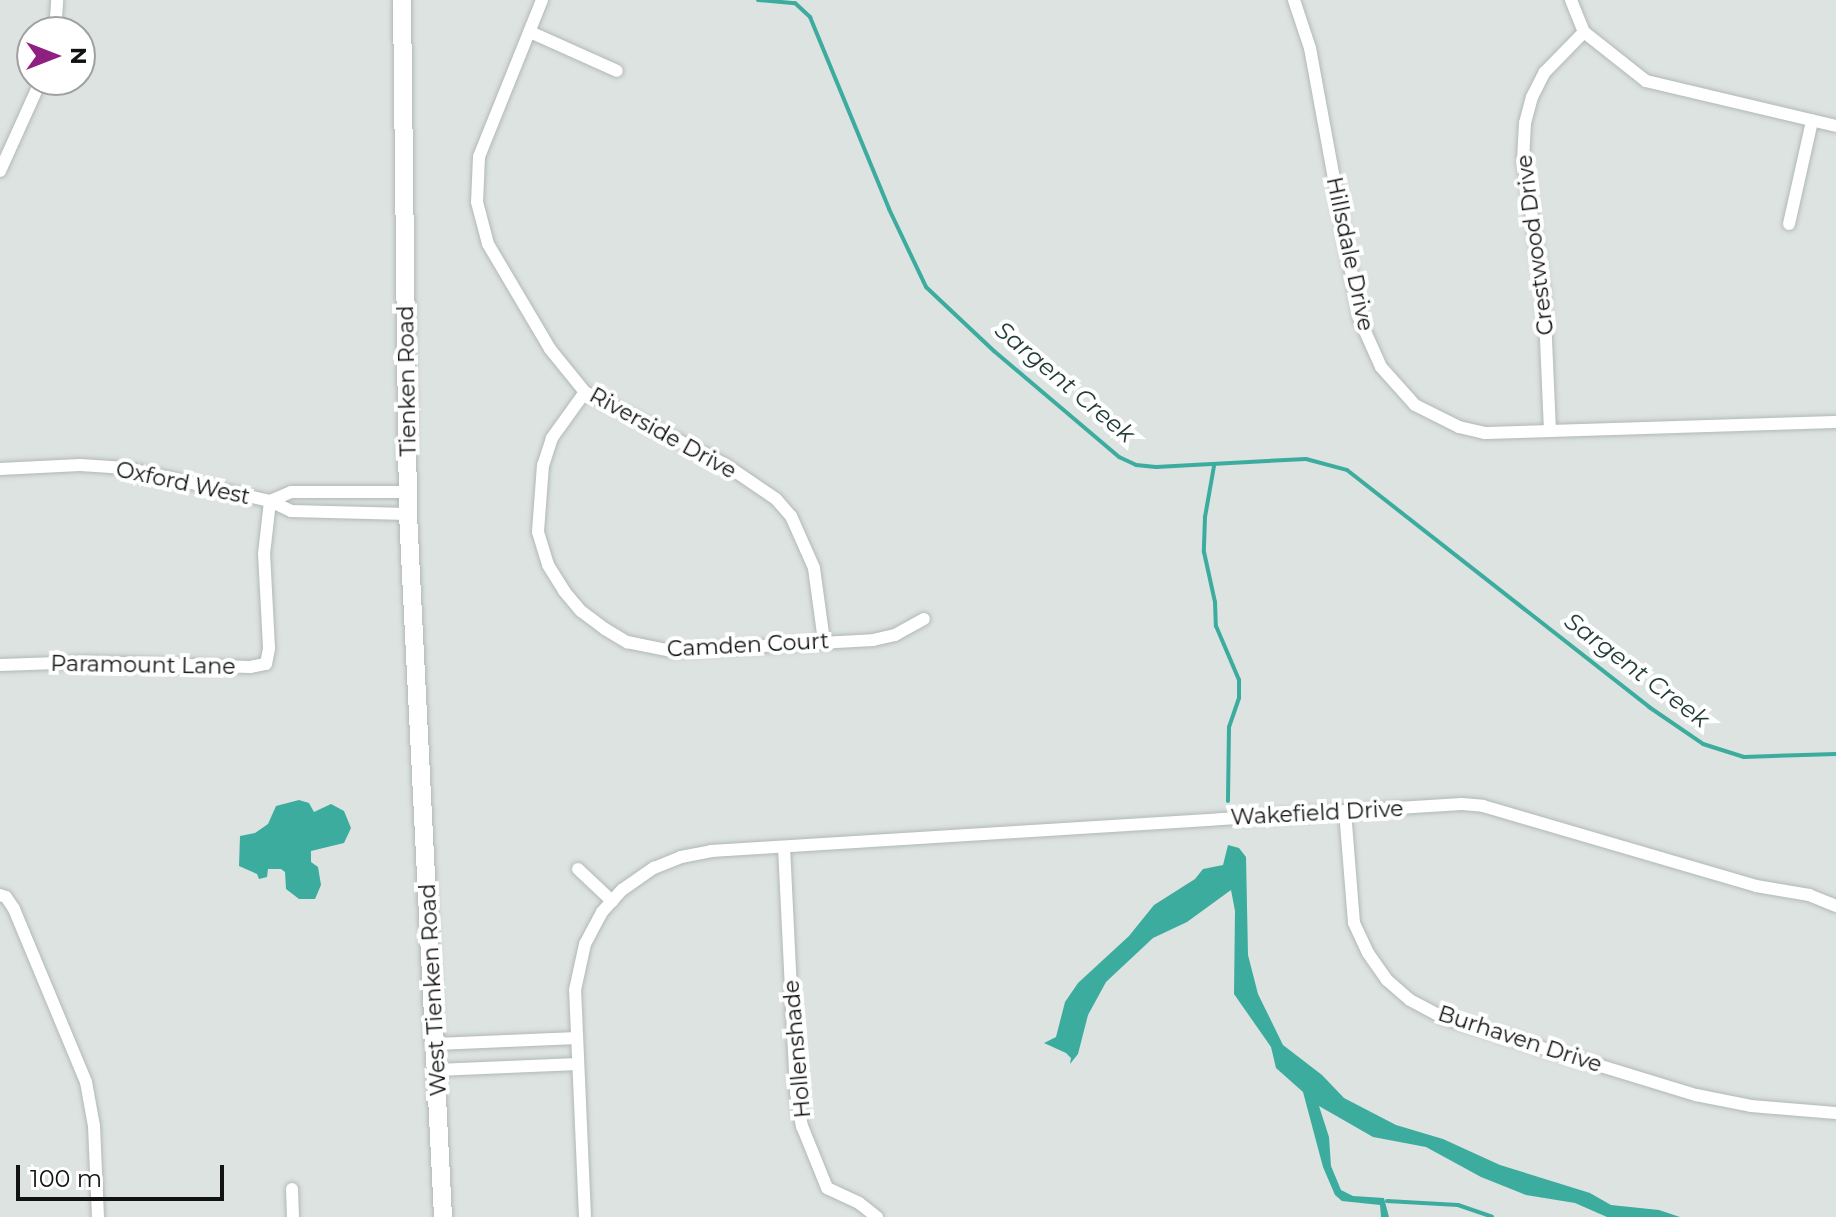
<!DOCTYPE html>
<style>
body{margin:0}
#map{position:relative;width:1836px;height:1217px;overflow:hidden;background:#dce3e1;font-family:Montserrat,sans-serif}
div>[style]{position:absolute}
.water>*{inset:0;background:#3cac9f}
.stream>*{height:4px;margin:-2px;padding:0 2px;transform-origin:2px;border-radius:2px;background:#3cac9f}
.roads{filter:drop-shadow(0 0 2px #b2b8b7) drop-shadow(0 0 2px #b2b8b7)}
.street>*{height:12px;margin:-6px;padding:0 6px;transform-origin:6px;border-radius:6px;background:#fff}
.secondary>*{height:18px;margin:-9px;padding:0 9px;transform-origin:9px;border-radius:9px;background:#fff}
span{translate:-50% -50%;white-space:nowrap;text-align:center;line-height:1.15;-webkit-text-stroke:8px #fff;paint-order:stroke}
.street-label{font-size:22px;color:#111313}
.water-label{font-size:24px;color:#243d39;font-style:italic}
.north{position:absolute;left:16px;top:16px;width:80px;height:80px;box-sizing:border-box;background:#fff;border:2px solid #a0a1a1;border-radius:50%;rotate:90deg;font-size:22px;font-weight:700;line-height:32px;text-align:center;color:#111313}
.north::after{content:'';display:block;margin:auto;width:28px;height:36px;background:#8f1f81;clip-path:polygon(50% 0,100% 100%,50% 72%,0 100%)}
.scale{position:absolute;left:16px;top:1165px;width:208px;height:36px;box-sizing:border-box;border:4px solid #111313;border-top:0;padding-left:10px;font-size:24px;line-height:28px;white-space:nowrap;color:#111313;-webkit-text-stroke:6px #fff;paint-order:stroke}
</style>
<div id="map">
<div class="water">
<i style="clip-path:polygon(299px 800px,309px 803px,314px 812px,331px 804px,344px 811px,351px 828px,344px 843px,311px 851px,311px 862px,318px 867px,321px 885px,315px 899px,299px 899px,286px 889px,285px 872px,281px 869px,268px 869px,267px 877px,259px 879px,257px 874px,239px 866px,240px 836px,255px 833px,268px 824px,276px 806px)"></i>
<i style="clip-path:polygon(1228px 845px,1239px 848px,1246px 857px,1248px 955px,1258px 994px,1283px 1045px,1322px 1075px,1344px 1098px,1396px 1125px,1443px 1139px,1500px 1165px,1590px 1193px,1611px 1205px,1659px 1210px,1680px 1217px,1607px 1217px,1575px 1203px,1526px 1195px,1481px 1177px,1426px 1147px,1373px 1137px,1319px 1106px,1329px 1137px,1331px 1166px,1341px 1190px,1353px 1196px,1384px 1198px,1389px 1217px,1381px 1217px,1380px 1205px,1342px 1201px,1335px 1195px,1323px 1167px,1303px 1092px,1276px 1068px,1271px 1047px,1234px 994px,1235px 911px,1231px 890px,1187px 922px,1153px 938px,1106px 982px,1088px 1015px,1078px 1054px,1070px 1064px,1071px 1058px,1066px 1053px,1044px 1043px,1056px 1037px,1065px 1002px,1078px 983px,1129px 936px,1154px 905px,1195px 879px,1203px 869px,1223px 865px)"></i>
</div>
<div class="stream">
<i style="left:758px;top:0;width:37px;rotate:5deg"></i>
<i style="left:795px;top:3px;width:21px;rotate:43deg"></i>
<i style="left:810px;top:17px;width:208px;rotate:67.6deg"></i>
<i style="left:889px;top:209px;width:86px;rotate:64.6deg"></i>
<i style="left:926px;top:287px;width:93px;rotate:43.3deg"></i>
<i style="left:994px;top:351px;width:164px;rotate:40.3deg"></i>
<i style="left:1119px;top:457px;width:19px;rotate:25deg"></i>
<i style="left:1136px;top:465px;width:20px;rotate:6deg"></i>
<i style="left:1156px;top:467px;width:150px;rotate:-3.1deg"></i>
<i style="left:1306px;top:459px;width:42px;rotate:15deg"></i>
<i style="left:1347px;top:470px;width:384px;rotate:38.1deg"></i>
<i style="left:1649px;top:707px;width:65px;rotate:34.4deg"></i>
<i style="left:1703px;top:744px;width:43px;rotate:17.6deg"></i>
<i style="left:1744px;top:757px;width:92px;rotate:-1.9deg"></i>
<i style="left:1214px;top:466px;width:52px;rotate:100deg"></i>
<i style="left:1205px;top:517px;width:35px;rotate:92deg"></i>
<i style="left:1204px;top:552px;width:51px;rotate:77.6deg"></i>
<i style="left:1215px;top:602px;width:24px;rotate:88deg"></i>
<i style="left:1216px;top:626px;width:59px;rotate:66.9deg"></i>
<i style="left:1239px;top:680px;width:18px;rotate:90deg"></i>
<i style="left:1239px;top:698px;width:31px;rotate:109deg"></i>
<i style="left:1229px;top:727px;width:74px;rotate:90.8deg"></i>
<i style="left:1387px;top:1201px;width:71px;rotate:3.2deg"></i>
<i style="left:1458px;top:1205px;width:36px;rotate:19deg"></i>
</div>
<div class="roads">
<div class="street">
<i style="left:542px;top:0;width:169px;rotate:111.9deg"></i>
<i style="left:479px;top:157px;width:45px;rotate:92.5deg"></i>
<i style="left:477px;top:202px;width:43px;rotate:75.3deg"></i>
<i style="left:488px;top:244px;width:122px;rotate:59.4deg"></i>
<i style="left:550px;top:349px;width:55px;rotate:50.9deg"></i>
<i style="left:585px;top:392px;width:159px;rotate:27.4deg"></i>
<i style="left:726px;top:465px;width:60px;rotate:34.2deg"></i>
<i style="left:776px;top:499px;width:23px;rotate:49deg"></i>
<i style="left:791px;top:516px;width:57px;rotate:66.1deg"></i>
<i style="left:814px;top:568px;width:74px;rotate:82.2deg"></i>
<i style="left:1294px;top:0;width:51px;rotate:71.6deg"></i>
<i style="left:1310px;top:48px;width:277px;rotate:79.6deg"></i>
<i style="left:1360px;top:320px;width:51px;rotate:65.9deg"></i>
<i style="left:1381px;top:367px;width:51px;rotate:48.2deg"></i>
<i style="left:1415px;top:405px;width:49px;rotate:26.6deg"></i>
<i style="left:1459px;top:427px;width:27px;rotate:13deg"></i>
<i style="left:1485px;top:433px;width:351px;rotate:-1.8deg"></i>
<i style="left:1571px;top:0;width:35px;rotate:68deg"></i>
<i style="left:1584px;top:32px;width:79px;rotate:38.3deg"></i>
<i style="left:1646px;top:81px;width:195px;rotate:13.3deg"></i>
<i style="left:55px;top:32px;width:32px;rotate:-86deg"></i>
<i style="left:530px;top:32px;width:95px;rotate:24.1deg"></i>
<i style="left:0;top:171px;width:100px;rotate:-65.7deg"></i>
<i style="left:1789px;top:224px;width:106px;rotate:-77.4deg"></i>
<i style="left:585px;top:392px;width:57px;rotate:125.7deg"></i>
<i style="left:552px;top:438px;width:28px;rotate:108deg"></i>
<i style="left:543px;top:465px;width:67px;rotate:94.3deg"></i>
<i style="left:538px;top:532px;width:34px;rotate:73deg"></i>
<i style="left:548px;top:565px;width:31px;rotate:58deg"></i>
<i style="left:564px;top:591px;width:26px;rotate:50deg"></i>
<i style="left:581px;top:611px;width:30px;rotate:37deg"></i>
<i style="left:605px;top:629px;width:26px;rotate:31deg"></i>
<i style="left:627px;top:642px;width:46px;rotate:11.3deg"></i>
<i style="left:672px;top:651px;width:201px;rotate:-3.1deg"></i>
<i style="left:873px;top:640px;width:23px;rotate:-13deg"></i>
<i style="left:895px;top:635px;width:33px;rotate:-29deg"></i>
<i style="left:1550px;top:431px;width:138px;rotate:-92.5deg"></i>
<i style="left:1544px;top:293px;width:134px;rotate:-99deg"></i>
<i style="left:1523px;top:161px;width:38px;rotate:-87deg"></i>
<i style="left:1525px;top:123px;width:27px;rotate:-75deg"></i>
<i style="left:1532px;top:97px;width:28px;rotate:-63deg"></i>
<i style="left:1545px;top:72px;width:56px;rotate:-45.7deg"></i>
<i style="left:0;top:469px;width:80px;rotate:-2.9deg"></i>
<i style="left:80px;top:465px;width:46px;rotate:3.7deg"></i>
<i style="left:126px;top:468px;width:148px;rotate:12.9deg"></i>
<i style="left:270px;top:501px;width:23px;rotate:25deg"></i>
<i style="left:291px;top:511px;width:117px;rotate:1.5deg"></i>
<i style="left:270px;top:501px;width:23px;rotate:-23deg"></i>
<i style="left:291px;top:492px;width:117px"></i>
<i style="left:0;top:665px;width:87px;rotate:-2deg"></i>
<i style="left:87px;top:662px;width:163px;rotate:1.8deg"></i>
<i style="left:250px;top:667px;width:16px;rotate:-11deg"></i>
<i style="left:266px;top:664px;width:16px;rotate:-79deg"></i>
<i style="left:269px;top:648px;width:94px;rotate:-93deg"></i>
<i style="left:264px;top:554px;width:53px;rotate:-83.5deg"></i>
<i style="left:1345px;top:811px;width:112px;rotate:85.4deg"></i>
<i style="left:1354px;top:923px;width:33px;rotate:65deg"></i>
<i style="left:1368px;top:953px;width:33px;rotate:55deg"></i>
<i style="left:1387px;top:980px;width:30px;rotate:41deg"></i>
<i style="left:1410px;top:1000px;width:38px;rotate:28deg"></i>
<i style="left:1444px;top:1018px;width:264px;rotate:17deg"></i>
<i style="left:1696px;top:1095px;width:56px;rotate:11.3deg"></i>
<i style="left:1751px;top:1106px;width:85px;rotate:4.7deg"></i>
<i style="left:784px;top:847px;width:246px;rotate:87.2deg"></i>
<i style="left:796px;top:1093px;width:34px;rotate:80deg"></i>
<i style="left:802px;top:1126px;width:67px;rotate:68deg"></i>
<i style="left:827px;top:1188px;width:35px;rotate:25deg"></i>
<i style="left:859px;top:1203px;width:23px;rotate:38deg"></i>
<i style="left:578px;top:869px;width:47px;rotate:43.3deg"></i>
<i style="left:0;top:895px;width:6px;rotate:18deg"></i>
<i style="left:6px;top:897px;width:14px;rotate:56deg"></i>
<i style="left:14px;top:909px;width:187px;rotate:67.4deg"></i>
<i style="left:86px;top:1082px;width:45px;rotate:79.7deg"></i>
<i style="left:94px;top:1126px;width:91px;rotate:87.5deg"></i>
<i style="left:436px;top:1044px;width:141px;rotate:-2.4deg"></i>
<i style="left:436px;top:1070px;width:142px;rotate:-2.4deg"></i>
<i style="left:292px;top:1189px;width:28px;rotate:88deg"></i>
<i style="left:585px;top:1217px;width:227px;rotate:-92.5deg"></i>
<i style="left:575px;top:990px;width:47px;rotate:-77.7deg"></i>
<i style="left:585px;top:944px;width:36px;rotate:-62deg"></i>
<i style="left:602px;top:912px;width:30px;rotate:-48deg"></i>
<i style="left:622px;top:890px;width:39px;rotate:-35deg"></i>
<i style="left:654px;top:868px;width:29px;rotate:-22deg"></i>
<i style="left:681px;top:857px;width:31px;rotate:-11deg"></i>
<i style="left:711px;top:851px;width:752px;rotate:-3.58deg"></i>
<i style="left:1462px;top:804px;width:21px;rotate:5deg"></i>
<i style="left:1483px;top:806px;width:284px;rotate:16.3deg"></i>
<i style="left:1756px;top:886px;width:54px;rotate:9.6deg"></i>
<i style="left:1809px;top:895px;width:29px;rotate:22deg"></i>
</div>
<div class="secondary">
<i style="left:402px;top:0;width:514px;rotate:89.33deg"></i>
<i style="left:408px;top:514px;width:704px;rotate:87.15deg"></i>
</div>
</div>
<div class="street-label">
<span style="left:1535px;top:245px;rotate:-97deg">Crestwood Drive</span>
<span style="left:1350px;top:254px;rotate:78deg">Hillsdale Drive</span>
<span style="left:407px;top:381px;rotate:-91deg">Tienken Road</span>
<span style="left:663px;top:433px;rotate:29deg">Riverside Drive</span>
<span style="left:183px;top:483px;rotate:12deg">Oxford West</span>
<span style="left:748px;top:645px;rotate:-3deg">Camden Court</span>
<span style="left:143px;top:665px;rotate:1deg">Paramount Lane</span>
<span style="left:1317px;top:813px;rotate:-3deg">Wakefield Drive</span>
<span style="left:433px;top:990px;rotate:-93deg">West Tienken Road</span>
<span style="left:1520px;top:1039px;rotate:18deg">Burhaven Drive</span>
<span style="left:797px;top:1049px;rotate:-95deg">Hollenshade</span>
</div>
<div class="water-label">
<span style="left:1065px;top:382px;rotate:40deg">Sargent Creek</span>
<span style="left:1637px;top:670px;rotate:37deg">Sargent Creek</span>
</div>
<div class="north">N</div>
<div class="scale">100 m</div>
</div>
